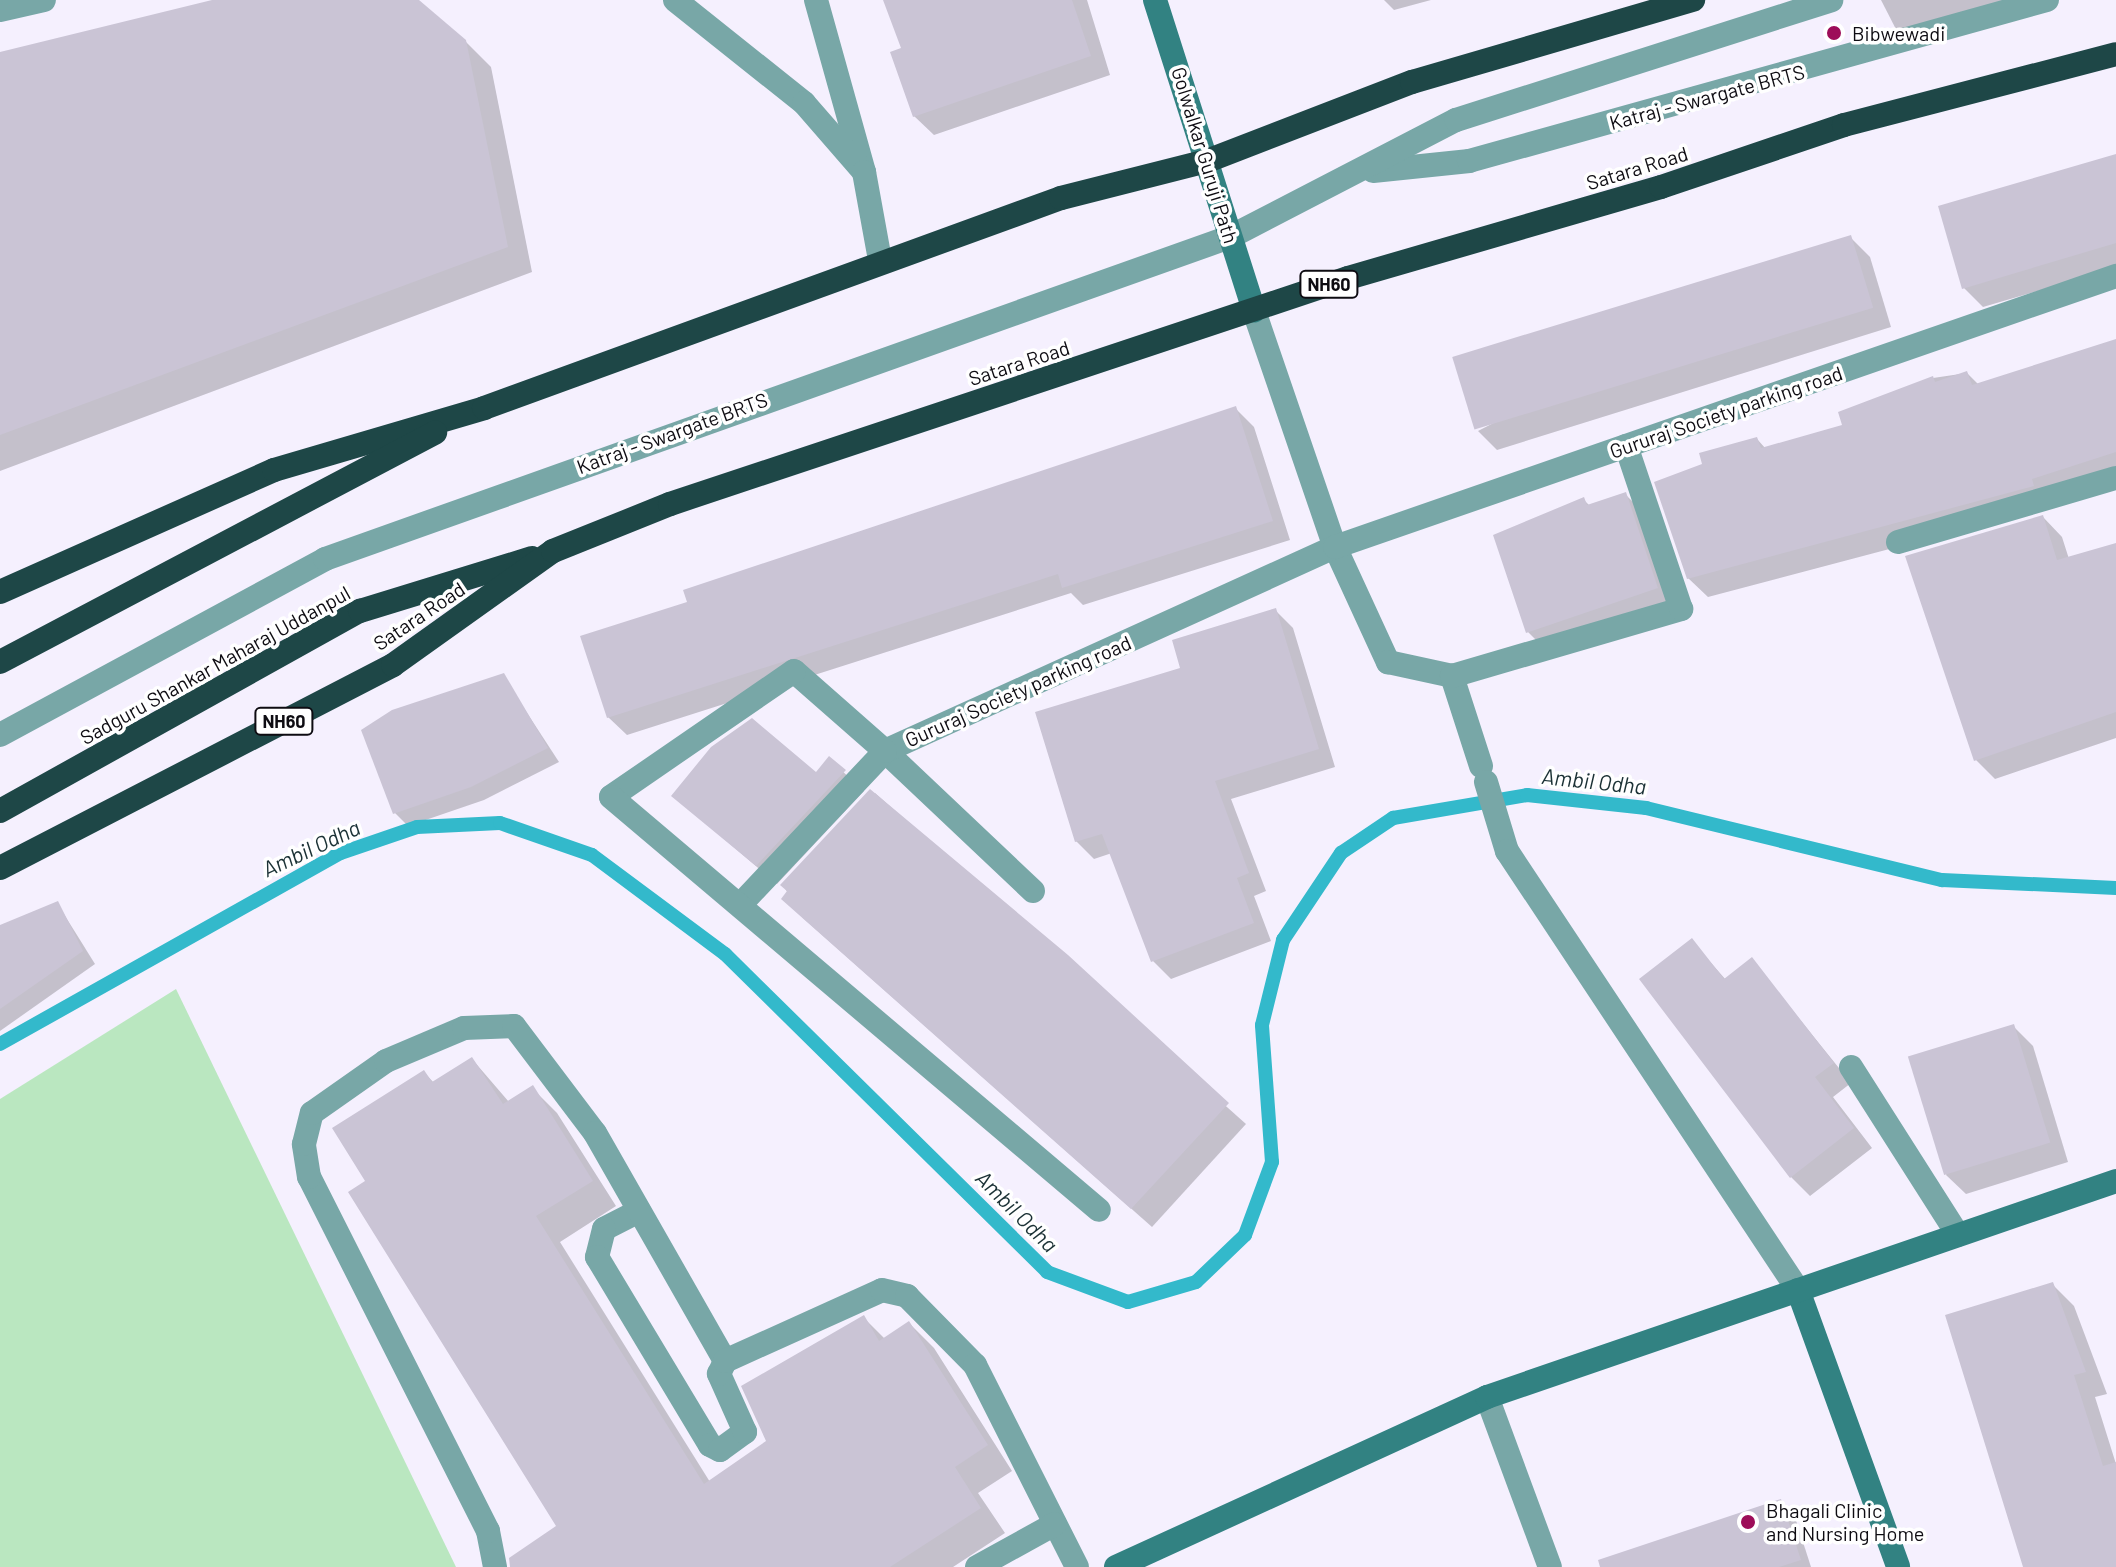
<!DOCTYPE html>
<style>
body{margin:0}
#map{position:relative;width:2116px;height:1567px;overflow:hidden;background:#f5f0fe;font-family:Barlow,sans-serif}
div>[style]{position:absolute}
.green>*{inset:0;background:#bae7c0}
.shadow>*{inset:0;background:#0003}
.stream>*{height:14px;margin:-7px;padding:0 7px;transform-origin:7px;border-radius:7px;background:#33b9cb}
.building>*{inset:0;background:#cac4d5;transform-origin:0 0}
.lane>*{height:24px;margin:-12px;padding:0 12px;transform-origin:12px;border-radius:12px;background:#78a7a7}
.street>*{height:24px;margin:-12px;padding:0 12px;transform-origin:12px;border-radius:12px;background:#78a7a7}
.secondary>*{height:24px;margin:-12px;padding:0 12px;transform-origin:12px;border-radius:12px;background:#328282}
.highway>*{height:24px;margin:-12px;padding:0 12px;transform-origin:12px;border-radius:12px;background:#1e4747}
.dots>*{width:22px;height:22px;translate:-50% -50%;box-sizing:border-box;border:4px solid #fff;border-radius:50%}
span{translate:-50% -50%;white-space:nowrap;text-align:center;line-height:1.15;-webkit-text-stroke:7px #fff;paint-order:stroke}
.shield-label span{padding:2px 6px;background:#fff;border:2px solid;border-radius:6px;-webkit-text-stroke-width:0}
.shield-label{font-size:18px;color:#0e0c12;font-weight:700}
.poi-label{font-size:20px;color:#0e0c12}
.left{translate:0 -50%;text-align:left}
.street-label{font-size:20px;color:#0e0c12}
.water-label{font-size:22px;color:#1b3135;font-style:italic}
</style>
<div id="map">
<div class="green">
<i style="clip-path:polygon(176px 989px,456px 1567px,0 1567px,0 1099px)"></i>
</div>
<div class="shadow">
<i style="clip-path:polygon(220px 0,415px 0,465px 41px,491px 67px,532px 272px,0 471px,0 54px)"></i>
<i style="clip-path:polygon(884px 0,1087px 0,1110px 75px,934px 135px,914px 116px,903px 50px)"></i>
<i style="clip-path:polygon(1384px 0,1431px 0,1394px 10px)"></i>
<i style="clip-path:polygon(1881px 0,2054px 0,1902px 41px)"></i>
<i style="clip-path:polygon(2116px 160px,2116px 268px,1983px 307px,1964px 288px)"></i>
<i style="clip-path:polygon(1851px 238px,1870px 257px,1891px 327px,1497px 450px,1478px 431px)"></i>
<i style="clip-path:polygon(2116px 341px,2116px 477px,2052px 506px,1708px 597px,1688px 578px,1704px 465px,1757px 439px,1766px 449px,1845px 426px,1933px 378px,1967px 373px,1979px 385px)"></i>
<i style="clip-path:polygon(1236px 409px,1254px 427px,1290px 540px,1083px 605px,1071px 593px,627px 735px,608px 717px,689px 603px)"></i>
<i style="clip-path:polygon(1625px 494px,1644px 513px,1676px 608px,1547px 651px,1528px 632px,1584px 500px,1590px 506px)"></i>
<i style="clip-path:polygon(2043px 517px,2062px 537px,2069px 559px,2116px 545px,2116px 738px,1995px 779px,1976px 760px)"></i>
<i style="clip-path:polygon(1275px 610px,1293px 628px,1335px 767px,1231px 799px,1266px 891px,1254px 896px,1271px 941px,1171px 979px,1153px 961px,1112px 853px,1094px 859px,1076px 841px,1183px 670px)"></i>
<i style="clip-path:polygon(503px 676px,559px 762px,484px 800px,408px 826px,395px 813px)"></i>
<i style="clip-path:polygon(829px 759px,864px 791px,777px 884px,674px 796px,817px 775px)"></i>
<i style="clip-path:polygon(875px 793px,1246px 1124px,1152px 1227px,803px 918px,783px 885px)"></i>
<i style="clip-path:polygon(57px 903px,95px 964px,0 1031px,0 927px)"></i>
<i style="clip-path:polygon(1692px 941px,1726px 980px,1752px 960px,1851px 1083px,1833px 1097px,1872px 1148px,1810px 1196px,1791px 1177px)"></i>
<i style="clip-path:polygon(2014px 1027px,2033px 1046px,2068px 1162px,1966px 1194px,1946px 1175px)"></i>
<i style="clip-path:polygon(472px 1059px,509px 1102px,532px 1088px,557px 1113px,616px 1206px,560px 1242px,710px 1482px,768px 1442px,863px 1317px,885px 1339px,909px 1323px,934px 1348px,1012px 1471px,978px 1493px,1005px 1533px,953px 1567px,512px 1567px,559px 1526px,368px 1182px,424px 1072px,434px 1083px)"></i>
<i style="clip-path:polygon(2052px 1284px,2074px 1306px,2107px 1394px,2095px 1397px,2116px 1464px,2116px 1567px,2025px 1567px)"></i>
<i style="clip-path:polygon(1781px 1501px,1794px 1514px,1811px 1567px,1630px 1567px)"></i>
</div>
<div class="stream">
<i style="left:0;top:1044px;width:391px;rotate:-29.3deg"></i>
<i style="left:341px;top:853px;width:80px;rotate:-18.9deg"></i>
<i style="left:417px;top:827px;width:83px;rotate:-2.8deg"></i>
<i style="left:500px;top:823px;width:97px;rotate:19.2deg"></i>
<i style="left:592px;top:855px;width:166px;rotate:36.7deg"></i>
<i style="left:725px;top:954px;width:453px;rotate:44.6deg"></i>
<i style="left:1047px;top:1272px;width:86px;rotate:20.3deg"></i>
<i style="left:1128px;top:1302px;width:71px;rotate:-16.4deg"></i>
<i style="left:1196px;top:1282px;width:68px;rotate:-43.8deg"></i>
<i style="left:1245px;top:1235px;width:78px;rotate:-69.7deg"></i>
<i style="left:1272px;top:1162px;width:137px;rotate:-94.2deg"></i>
<i style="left:1262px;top:1025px;width:88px;rotate:-76.1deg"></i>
<i style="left:1283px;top:940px;width:105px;rotate:-56.3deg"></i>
<i style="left:1341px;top:853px;width:63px;rotate:-33.9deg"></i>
<i style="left:1393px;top:818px;width:136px;rotate:-9.7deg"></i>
<i style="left:1527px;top:795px;width:120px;rotate:6.2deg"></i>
<i style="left:1646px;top:808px;width:305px;rotate:13.7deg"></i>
<i style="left:1942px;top:880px;width:174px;rotate:2.6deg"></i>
</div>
<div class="building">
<i style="clip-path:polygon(212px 0,419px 0,466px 40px,508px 247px,0 435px,0 52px)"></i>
<i style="clip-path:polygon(883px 0,1072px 0,1091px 56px,913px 117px,890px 52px,901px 48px)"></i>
<i style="clip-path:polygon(2116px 154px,2116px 243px,1962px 289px,1938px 206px)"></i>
<i style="left:1851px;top:235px;width:76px;height:417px;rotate:73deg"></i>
<i style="clip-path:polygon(2116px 339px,2116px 452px,2032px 479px,2034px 486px,1687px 579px,1654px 482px,1702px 464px,1699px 453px,1757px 437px,1761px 448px,1842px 425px,1838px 412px,1933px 376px,1935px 382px,1967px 371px,1972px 385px)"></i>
<i style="clip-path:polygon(1236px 406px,1273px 521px,1062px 588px,1058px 574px,607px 718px,580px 636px,687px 602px,683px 590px)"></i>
<i style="clip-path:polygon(1626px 492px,1658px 588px,1526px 633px,1493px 535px,1584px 497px,1587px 505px)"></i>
<i style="clip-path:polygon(2043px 515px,2057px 560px,2116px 543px,2116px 712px,1974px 761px,1905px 556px)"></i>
<i style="clip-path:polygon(1276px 608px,1319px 749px,1215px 781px,1249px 873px,1237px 878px,1254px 923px,1151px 962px,1102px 834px,1075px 842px,1035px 712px,1180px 668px,1172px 640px)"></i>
<i style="clip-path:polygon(504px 673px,548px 748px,471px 787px,393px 814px,361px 730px,392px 710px)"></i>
<i style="clip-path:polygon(752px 718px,816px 772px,829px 756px,846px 770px,756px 866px,671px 796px,711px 747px)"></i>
<i style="clip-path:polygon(870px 789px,1068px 955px,1229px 1103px,1131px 1209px,781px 899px,787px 891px,780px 885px)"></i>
<i style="clip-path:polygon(58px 901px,83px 951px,0 1009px,0 925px)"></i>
<i style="clip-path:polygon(1692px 938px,1724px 979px,1752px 957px,1834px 1063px,1815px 1077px,1854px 1128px,1790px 1178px,1639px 979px)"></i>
<i style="left:2014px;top:1024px;width:124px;height:111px;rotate:73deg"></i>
<i style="clip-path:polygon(472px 1057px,503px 1104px,533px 1085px,593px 1181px,536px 1216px,704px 1484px,766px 1441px,741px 1386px,864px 1315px,879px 1341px,909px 1321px,988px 1445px,955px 1467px,981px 1508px,890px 1567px,510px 1567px,509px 1558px,556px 1526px,348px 1192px,365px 1181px,332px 1128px,424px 1070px,432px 1082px)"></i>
<i style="clip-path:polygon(2053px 1282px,2086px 1372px,2074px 1375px,2103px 1466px,2116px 1462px,2116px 1567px,2023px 1567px,1945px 1315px)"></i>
<i style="clip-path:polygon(1781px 1499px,1801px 1560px,1779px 1567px,1600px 1567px,1598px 1560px)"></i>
</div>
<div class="lane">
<i style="left:816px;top:0;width:179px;rotate:74.4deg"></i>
<i style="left:0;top:10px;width:45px;rotate:-12.8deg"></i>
<i style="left:1373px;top:171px;width:97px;rotate:-5.9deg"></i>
<i style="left:1469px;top:161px;width:600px;rotate:-15.57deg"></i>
<i style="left:1254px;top:311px;width:250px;rotate:71.1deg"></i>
<i style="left:1335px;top:547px;width:127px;rotate:65.3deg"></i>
<i style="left:1388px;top:662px;width:66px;rotate:12.3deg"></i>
<i style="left:1898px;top:542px;width:227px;rotate:-16.4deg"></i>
<i style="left:0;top:735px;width:370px;rotate:-28.4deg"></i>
<i style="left:325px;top:559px;width:961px;rotate:-19.59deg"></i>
<i style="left:1230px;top:237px;width:254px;rotate:-27.4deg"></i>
<i style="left:1456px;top:120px;width:394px;rotate:-17.7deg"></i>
<i style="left:1481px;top:766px;width:95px;rotate:-107.9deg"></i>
<i style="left:1452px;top:676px;width:239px;rotate:-16.3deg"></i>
<i style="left:1681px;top:609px;width:172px;rotate:-108.6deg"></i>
<i style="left:1033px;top:891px;width:204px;rotate:-136.6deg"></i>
<i style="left:885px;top:751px;width:494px;rotate:-24.4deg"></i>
<i style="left:1335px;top:547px;width:827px;rotate:-19.14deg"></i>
<i style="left:741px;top:904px;width:210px;rotate:-46.7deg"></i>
<i style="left:885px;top:751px;width:121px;rotate:-138.7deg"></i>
<i style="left:794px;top:671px;width:222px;rotate:145.5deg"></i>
<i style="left:611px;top:797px;width:639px;rotate:40.24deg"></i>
<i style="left:1851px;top:1067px;width:199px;rotate:57.5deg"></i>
<i style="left:639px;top:1211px;width:39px;rotate:153deg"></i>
<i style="left:604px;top:1229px;width:29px;rotate:104deg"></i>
<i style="left:597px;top:1257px;width:219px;rotate:59deg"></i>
<i style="left:710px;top:1445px;width:11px;rotate:27deg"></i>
<i style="left:720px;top:1450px;width:31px;rotate:-36deg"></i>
<i style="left:745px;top:1432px;width:64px;rotate:-114.1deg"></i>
<i style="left:719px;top:1374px;width:14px;rotate:-65deg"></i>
<i style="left:495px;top:1567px;width:37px;rotate:-101deg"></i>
<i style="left:488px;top:1531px;width:397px;rotate:-116.8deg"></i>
<i style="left:309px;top:1177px;width:33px;rotate:-99deg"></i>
<i style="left:304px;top:1144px;width:32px;rotate:-76deg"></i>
<i style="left:312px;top:1113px;width:90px;rotate:-35.1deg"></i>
<i style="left:386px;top:1061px;width:85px;rotate:-22.9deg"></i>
<i style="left:464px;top:1028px;width:50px;rotate:-2.3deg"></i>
<i style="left:514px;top:1026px;width:134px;rotate:52.9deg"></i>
<i style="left:595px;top:1133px;width:262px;rotate:60.3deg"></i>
<i style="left:725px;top:1361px;width:172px;rotate:-24.3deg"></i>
<i style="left:882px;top:1290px;width:26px;rotate:13deg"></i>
<i style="left:907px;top:1296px;width:97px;rotate:45.4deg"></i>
<i style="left:975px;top:1365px;width:226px;rotate:63.2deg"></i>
<i style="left:977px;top:1567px;width:89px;rotate:-28.9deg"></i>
</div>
<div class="street">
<i style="left:675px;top:0;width:165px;rotate:38.6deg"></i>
<i style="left:804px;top:103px;width:91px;rotate:49deg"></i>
<i style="left:864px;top:172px;width:89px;rotate:79.7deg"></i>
<i style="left:1486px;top:782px;width:72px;rotate:73.1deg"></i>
<i style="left:1507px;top:851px;width:527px;rotate:56.46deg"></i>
<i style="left:1487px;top:1397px;width:181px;rotate:69.7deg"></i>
</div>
<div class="secondary">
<i style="left:1155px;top:0;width:326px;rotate:72.3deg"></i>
<i style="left:1798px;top:1290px;width:294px;rotate:70.1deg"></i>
<i style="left:1116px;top:1567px;width:408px;rotate:-24.6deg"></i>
<i style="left:1487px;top:1397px;width:665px;rotate:-18.95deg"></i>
</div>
<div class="highway">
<i style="left:0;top:592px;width:300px;rotate:-24deg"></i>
<i style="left:274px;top:470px;width:219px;rotate:-16.4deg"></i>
<i style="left:484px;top:408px;width:614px;rotate:-20deg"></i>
<i style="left:1061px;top:198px;width:151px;rotate:-14.2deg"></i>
<i style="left:1207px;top:161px;width:220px;rotate:-21.1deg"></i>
<i style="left:1412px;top:82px;width:293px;rotate:-16.3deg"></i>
<i style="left:0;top:662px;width:492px;rotate:-27.8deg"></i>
<i style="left:0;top:811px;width:412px;rotate:-29.1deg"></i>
<i style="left:360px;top:611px;width:180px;rotate:-17.1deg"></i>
<i style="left:0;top:868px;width:442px;rotate:-27.3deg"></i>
<i style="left:393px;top:665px;width:196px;rotate:-35.5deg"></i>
<i style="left:553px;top:551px;width:126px;rotate:-21.9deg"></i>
<i style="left:670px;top:504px;width:715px;rotate:-18.43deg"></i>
<i style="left:1348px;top:278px;width:326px;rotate:-16.2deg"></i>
<i style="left:1661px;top:187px;width:193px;rotate:-18.7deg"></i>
<i style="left:1844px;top:125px;width:281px;rotate:-14.6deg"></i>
</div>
<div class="dots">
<i style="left:1834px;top:33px;background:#9d0d59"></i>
<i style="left:1748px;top:1522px;background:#9d0d59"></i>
</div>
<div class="shield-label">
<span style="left:1329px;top:284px">NH60</span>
<span style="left:284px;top:721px">NH60</span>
</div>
<div class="poi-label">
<span class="left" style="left:1852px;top:33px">Bibwewadi</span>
<span class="left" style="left:1766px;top:1522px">Bhagali Clinic<br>and Nursing Home</span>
</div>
<div class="street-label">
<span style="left:1707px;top:97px;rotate:-15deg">Katraj - Swargate BRTS</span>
<span style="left:1205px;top:155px;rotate:73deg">Golwalkar Guruji Path</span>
<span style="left:1637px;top:168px;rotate:-17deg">Satara Road</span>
<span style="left:1019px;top:363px;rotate:-18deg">Satara Road</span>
<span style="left:1726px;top:412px;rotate:-19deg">Gururaj Society parking road</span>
<span style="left:672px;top:433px;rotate:-20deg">Katraj - Swargate BRTS</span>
<span style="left:419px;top:616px;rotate:-34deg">Satara Road</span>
<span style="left:215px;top:665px;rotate:-29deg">Sadguru Shankar Maharaj Uddanpul</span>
<span style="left:1018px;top:691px;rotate:-24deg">Gururaj Society parking road</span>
</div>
<div class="water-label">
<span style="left:1594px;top:781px;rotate:6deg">Ambil Odha</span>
<span style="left:311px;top:848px;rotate:-25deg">Ambil Odha</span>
<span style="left:1017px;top:1211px;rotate:45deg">Ambil Odha</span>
</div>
</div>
